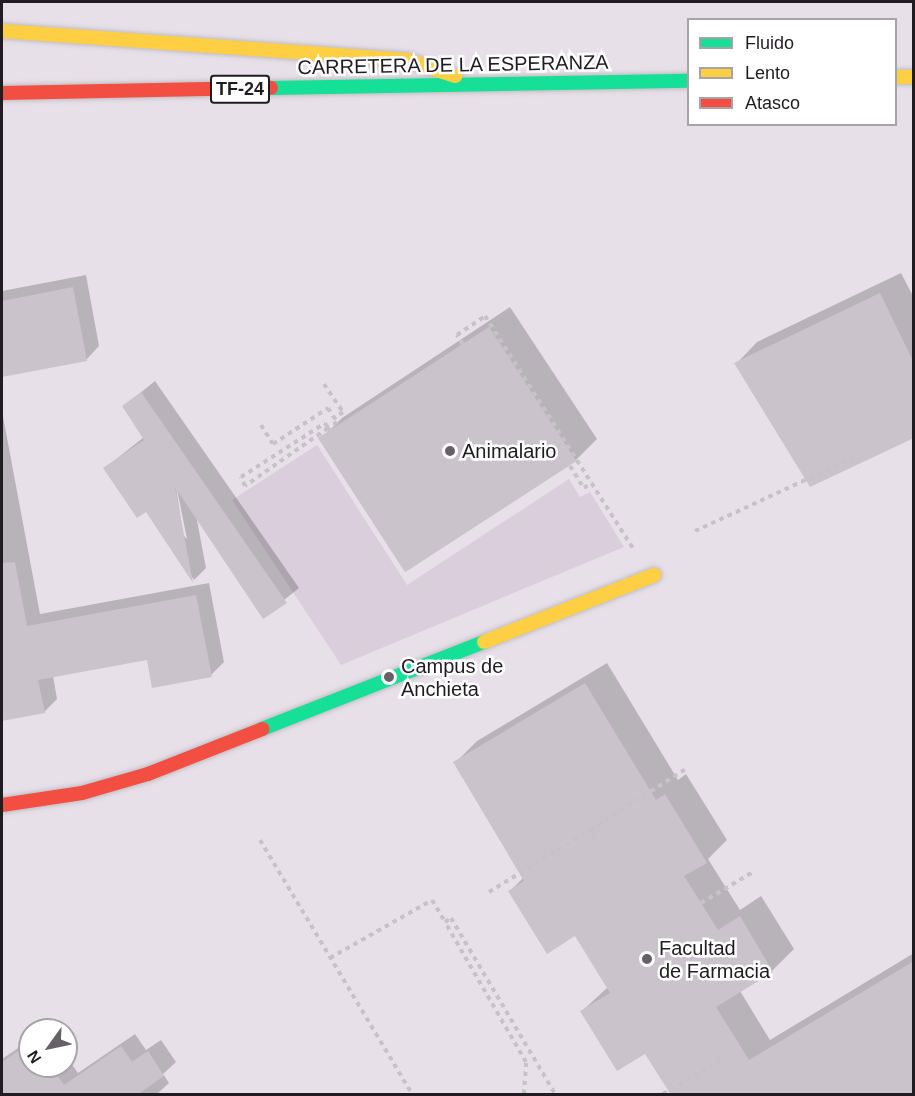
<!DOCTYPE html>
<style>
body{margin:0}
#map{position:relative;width:915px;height:1096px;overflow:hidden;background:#e7e0e8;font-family:Helvetica,sans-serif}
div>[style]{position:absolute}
.green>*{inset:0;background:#dacddc}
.shadow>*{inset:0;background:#0003}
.building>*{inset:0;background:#cac3cb;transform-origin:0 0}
.path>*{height:4px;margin-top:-2px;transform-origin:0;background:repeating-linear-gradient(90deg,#c5c3c6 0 4.5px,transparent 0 9px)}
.roads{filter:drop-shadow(0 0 2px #c2bdc3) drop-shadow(0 0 2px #c2bdc3)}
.fast>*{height:14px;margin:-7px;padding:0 7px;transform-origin:7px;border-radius:7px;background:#16e098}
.slow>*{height:14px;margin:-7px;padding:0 7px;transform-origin:7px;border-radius:7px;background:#ffcf43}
.jam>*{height:14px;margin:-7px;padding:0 7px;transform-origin:7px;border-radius:7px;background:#f24e42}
.dots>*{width:16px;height:16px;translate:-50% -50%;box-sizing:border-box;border:3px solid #fff;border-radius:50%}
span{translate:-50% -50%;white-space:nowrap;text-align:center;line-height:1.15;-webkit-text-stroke:5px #fff;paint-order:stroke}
.shield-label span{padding:2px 4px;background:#fff;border:2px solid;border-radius:4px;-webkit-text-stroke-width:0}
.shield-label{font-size:18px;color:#201c21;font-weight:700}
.street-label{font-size:20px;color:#201c21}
.poi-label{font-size:20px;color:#201c21}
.left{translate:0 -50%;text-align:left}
.frame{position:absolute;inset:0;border:3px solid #201c21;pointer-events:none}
.legend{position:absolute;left:687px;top:18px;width:210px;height:108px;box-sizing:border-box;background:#fff;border:2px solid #a6a4a6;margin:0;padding:8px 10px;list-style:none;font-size:18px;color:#201c21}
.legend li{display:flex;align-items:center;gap:12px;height:30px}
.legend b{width:30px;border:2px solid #a6a4a6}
.north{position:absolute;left:18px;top:1018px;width:60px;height:60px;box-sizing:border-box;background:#fff;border:2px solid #a6a4a6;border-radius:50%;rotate:237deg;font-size:16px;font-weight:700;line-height:24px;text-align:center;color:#201c21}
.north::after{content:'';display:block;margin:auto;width:21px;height:27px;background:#666167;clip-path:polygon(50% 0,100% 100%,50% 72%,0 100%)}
</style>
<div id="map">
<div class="green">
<i style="clip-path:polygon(317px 445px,407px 585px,569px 479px,580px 497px,590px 492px,624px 547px,341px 665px,232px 500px)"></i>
</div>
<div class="shadow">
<i style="clip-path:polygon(901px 273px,914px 298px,914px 437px,736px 364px,757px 342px)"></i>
<i style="clip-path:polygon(86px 275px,99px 346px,87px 359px,2px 375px,2px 291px)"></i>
<i style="clip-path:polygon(510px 307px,597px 439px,576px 460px,320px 440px,342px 418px)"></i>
<i style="clip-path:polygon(evenodd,155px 381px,299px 588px,263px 617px,196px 515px,206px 568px,194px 580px,147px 510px,105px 468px,144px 437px,124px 406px,155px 381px,175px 479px,187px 539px,183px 535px,175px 479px)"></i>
<i style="clip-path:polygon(2px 411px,40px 614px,209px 583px,224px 662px,211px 675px,148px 658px,53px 676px,57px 699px,44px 712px,2px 720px)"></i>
<i style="clip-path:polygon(607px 663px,678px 780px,686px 774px,727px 840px,708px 859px,740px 910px,761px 896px,794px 949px,773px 970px,740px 991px,770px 1040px,914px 953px,914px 1094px,646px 1052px,582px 1011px,608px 987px,575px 934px,510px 891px,524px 877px,455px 763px,477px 741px)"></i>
<i style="clip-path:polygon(135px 1034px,146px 1050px,161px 1040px,176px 1062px,163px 1074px,169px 1083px,157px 1094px,2px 1093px,2px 1059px,30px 1040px,30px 1066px,66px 1066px,66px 1056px,78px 1073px)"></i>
</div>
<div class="building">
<i style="clip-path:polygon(73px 287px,87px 361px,2px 377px,2px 301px)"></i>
<i style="clip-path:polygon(880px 293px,914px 363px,914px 438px,810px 487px,734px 363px)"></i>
<i style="left:489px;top:327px;width:160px;height:204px;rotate:57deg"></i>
<i style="clip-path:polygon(141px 392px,287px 603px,263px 619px,175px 487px,193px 583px,146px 512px,137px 518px,103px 468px,144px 440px,122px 406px)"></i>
<i style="clip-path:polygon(15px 562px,27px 626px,196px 595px,212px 677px,152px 688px,147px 660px,38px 680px,45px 713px,2px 721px,2px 563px)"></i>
<i style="clip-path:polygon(585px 683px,656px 800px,665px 794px,707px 863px,684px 876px,718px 930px,740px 916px,773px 972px,716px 1007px,749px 1060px,914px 961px,914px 1095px,671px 1095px,645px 1054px,617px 1071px,580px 1011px,610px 993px,575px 936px,547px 954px,508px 891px,524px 881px,453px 762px)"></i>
<i style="clip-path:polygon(30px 1043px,30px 1066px,51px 1066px,64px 1085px,121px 1046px,132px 1062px,148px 1051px,164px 1076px,137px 1095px,2px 1095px,2px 1062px)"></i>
</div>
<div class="path">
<i style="left:463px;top:344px;width:11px;rotate:-124deg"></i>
<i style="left:457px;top:335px;width:34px;rotate:-34deg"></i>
<i style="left:485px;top:316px;width:275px;rotate:57.5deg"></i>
<i style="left:324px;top:384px;width:34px;rotate:56deg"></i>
<i style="left:343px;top:412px;width:11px;rotate:146deg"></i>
<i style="left:261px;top:425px;width:22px;rotate:58deg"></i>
<i style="left:273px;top:444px;width:66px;rotate:-33.2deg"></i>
<i style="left:328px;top:408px;width:17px;rotate:57deg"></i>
<i style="left:337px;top:422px;width:11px;rotate:146deg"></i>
<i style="left:328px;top:428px;width:101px;rotate:145.1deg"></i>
<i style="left:245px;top:486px;width:10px;rotate:-114deg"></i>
<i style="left:241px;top:477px;width:100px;rotate:-32.7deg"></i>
<i style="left:325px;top:423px;width:6px;rotate:59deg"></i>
<i style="left:328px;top:428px;width:4px;rotate:63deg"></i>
<i style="left:570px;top:466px;width:26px;rotate:58deg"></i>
<i style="left:584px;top:488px;width:9px;rotate:-36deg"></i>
<i style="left:695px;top:531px;width:174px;rotate:-24.8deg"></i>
<i style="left:595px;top:837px;width:9px;rotate:-126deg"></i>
<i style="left:590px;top:830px;width:117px;rotate:-32.5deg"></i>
<i style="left:260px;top:840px;width:296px;rotate:59.1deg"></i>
<i style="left:489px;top:892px;width:119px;rotate:-31.5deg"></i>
<i style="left:701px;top:903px;width:61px;rotate:-30.8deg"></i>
<i style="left:330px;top:958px;width:117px;rotate:-29.6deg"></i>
<i style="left:432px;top:900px;width:26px;rotate:59deg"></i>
<i style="left:524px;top:1094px;width:32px;rotate:-86deg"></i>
<i style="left:526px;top:1062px;width:162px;rotate:-120.1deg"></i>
<i style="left:445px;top:922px;width:7px;rotate:-34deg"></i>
<i style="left:451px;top:918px;width:204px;rotate:59.4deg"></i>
<i style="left:663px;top:1094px;width:74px;rotate:-30.7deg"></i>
</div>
<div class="roads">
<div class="fast">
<i style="left:271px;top:88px;width:417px;rotate:-1deg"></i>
<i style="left:262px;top:729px;width:238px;rotate:-21.4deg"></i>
</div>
<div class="slow">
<i style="left:2px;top:31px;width:406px;rotate:4.1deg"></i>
<i style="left:407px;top:60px;width:51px;rotate:18.4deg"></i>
<i style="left:896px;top:77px;width:18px"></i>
<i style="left:484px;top:642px;width:183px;rotate:-21.5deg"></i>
</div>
<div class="jam">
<i style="left:2px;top:93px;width:269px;rotate:-1.1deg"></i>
<i style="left:2px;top:805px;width:81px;rotate:-8.5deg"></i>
<i style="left:82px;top:793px;width:69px;rotate:-16.1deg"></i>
<i style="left:148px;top:774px;width:123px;rotate:-21.5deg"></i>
</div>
</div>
<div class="dots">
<i style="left:450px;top:451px;background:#666167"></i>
<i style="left:389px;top:677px;background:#666167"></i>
<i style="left:647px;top:959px;background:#666167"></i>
</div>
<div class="shield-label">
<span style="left:240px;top:89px">TF-24</span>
</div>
<div class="street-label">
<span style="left:453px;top:65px;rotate:-1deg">CARRETERA DE LA ESPERANZA</span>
</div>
<div class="poi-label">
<span class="left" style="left:462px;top:451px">Animalario</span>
<span class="left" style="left:401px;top:678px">Campus de<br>Anchieta</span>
<span class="left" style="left:659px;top:960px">Facultad<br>de Farmacia</span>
</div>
<div class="frame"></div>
<ul class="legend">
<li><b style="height:8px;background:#16e098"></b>Fluido</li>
<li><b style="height:8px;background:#ffcf43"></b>Lento</li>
<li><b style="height:8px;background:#f24e42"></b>Atasco</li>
</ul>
<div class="north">N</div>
</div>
